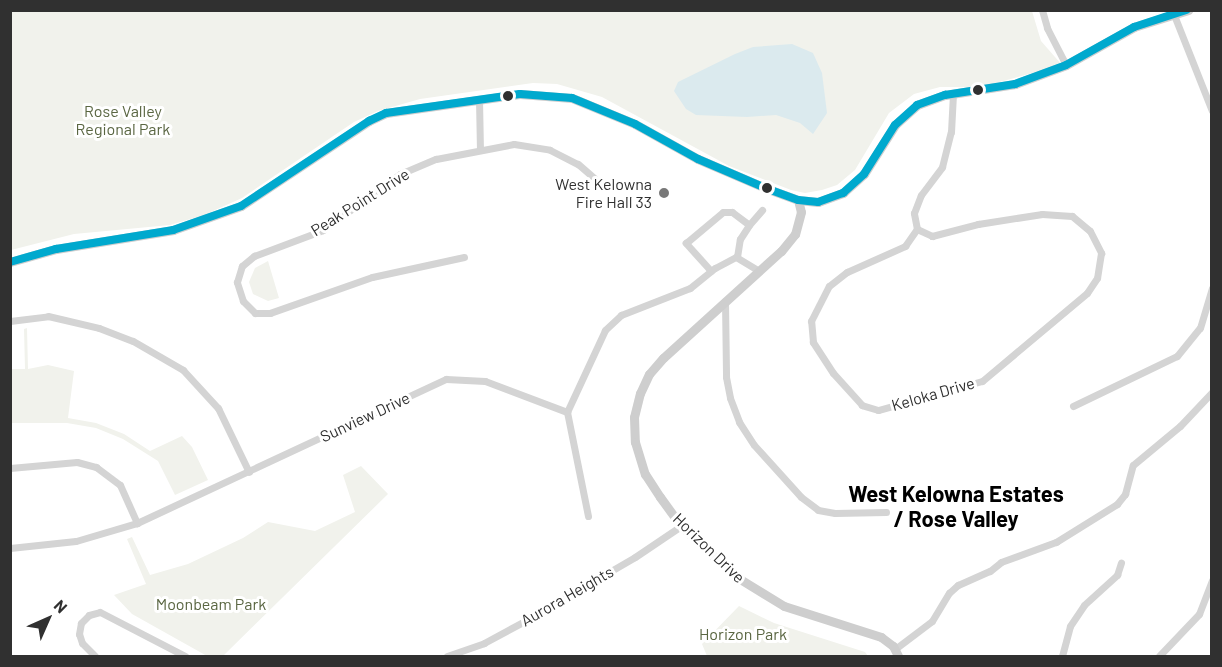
<!DOCTYPE html>
<style>
body{margin:0}
#map{position:relative;width:1222px;height:667px;overflow:hidden;background:#fff;font-family:Barlow,sans-serif}
div>[style]{position:absolute}
.green>*{inset:0;background:#f1f2ec}
.water>*{inset:0;background:#dbeaee}
.street>*{height:7px;margin:-3.5px;padding:0 3.5px;transform-origin:3.5px;border-radius:3.5px;background:#d4d4d4}
.secondary>*{height:9px;margin:-4.5px;padding:0 4.5px;transform-origin:4.5px;border-radius:4.5px;background:#cecece}
.bus-1>*{height:8px;margin:-4px;padding:0 4px;transform-origin:4px;border-radius:4px;background:#00a9ce}
.dots>*{width:16px;height:16px;translate:-50% -50%;box-sizing:border-box;border:3px solid #fff;border-radius:50%}
span{translate:-50% -50%;white-space:nowrap;text-align:center;line-height:1.15;-webkit-text-stroke:6px #fff;paint-order:stroke}
.park-label{font-size:16px;color:#5a6642}
.poi-label{font-size:16px;color:#303030}
.right{translate:-100% -50%;text-align:right}
.street-label{font-size:16px;color:#303030}
.district-label{font-size:22px;color:#000;font-weight:700}
.frame{position:absolute;inset:0;border:12px solid #303030;pointer-events:none}
.north{position:absolute;left:18px;top:589px;width:60px;height:60px;-webkit-text-stroke:4px #fff;paint-order:stroke;rotate:45deg;font-size:16px;font-weight:700;line-height:24px;text-align:center;color:#303030}
.north::after{content:'';display:block;margin:auto;width:21px;height:27px;background:#303030;clip-path:polygon(50% 0,100% 100%,50% 72%,0 100%)}
</style>
<div id="map">
<div class="green">
<i style="clip-path:polygon(10px 11px,1032px 11px,1041px 41px,1062px 65px,981px 87px,940px 87px,914px 94px,889px 113px,855px 170px,837px 185px,822px 190px,805px 193px,791px 190px,729px 166px,602px 97px,557px 84px,533px 83px,420px 99px,378px 111px,354px 122px,242px 198px,204px 215px,170px 225px,74px 234px,11px 250px)"></i>
<i style="clip-path:polygon(268px 261px,279px 298px,268px 301px,253px 294px,249px 282px,255px 268px)"></i>
<i style="clip-path:polygon(27px 328px,28px 369px,48px 365px,74px 371px,68px 418px,96px 423px,124px 434px,150px 451px,182px 436px,192px 447px,208px 480px,175px 495px,158px 461px,123px 439px,96px 428px,67px 423px,11px 423px,11px 369px,25px 369px,24px 329px)"></i>
<i style="clip-path:polygon(361px 466px,388px 494px,223px 656px,207px 656px,132px 614px,114px 595px,146px 584px,127px 539px,132px 537px,150px 575px,188px 564px,243px 538px,268px 522px,315px 531px,355px 512px,343px 475px)"></i>
<i style="clip-path:polygon(739px 606px,774px 623px,865px 652px,868px 656px,707px 656px,702px 644px)"></i>
</div>
<div class="water">
<i style="clip-path:polygon(792px 44px,813px 53px,822px 73px,827px 113px,813px 134px,800px 123px,776px 115px,747px 117px,696px 115px,686px 109px,674px 91px,678px 82px,735px 54px,753px 47px)"></i>
</div>
<div class="street">
<i style="left:1042px;top:10px;width:19px;rotate:74deg"></i>
<i style="left:1047px;top:28px;width:42px;rotate:62.8deg"></i>
<i style="left:1174px;top:15px;width:103px;rotate:68.4deg"></i>
<i style="left:479px;top:99px;width:50px;rotate:88.9deg"></i>
<i style="left:1042px;top:214px;width:30px;rotate:4deg"></i>
<i style="left:1072px;top:216px;width:23px;rotate:40deg"></i>
<i style="left:1090px;top:231px;width:25px;rotate:63deg"></i>
<i style="left:1101px;top:253px;width:25px;rotate:99deg"></i>
<i style="left:1097px;top:278px;width:18px;rotate:124deg"></i>
<i style="left:1087px;top:293px;width:137px;rotate:140deg"></i>
<i style="left:982px;top:381px;width:108px;rotate:164.4deg"></i>
<i style="left:878px;top:410px;width:17px;rotate:-163deg"></i>
<i style="left:862px;top:405px;width:43px;rotate:-132.2deg"></i>
<i style="left:833px;top:373px;width:37px;rotate:-123deg"></i>
<i style="left:813px;top:342px;width:21px;rotate:-95deg"></i>
<i style="left:811px;top:321px;width:39px;rotate:-63deg"></i>
<i style="left:829px;top:286px;width:23px;rotate:-38deg"></i>
<i style="left:847px;top:272px;width:64px;rotate:-24.1deg"></i>
<i style="left:905px;top:246px;width:21px;rotate:-55deg"></i>
<i style="left:917px;top:229px;width:17px;rotate:25deg"></i>
<i style="left:932px;top:236px;width:48px;rotate:-14.6deg"></i>
<i style="left:978px;top:224px;width:65px;rotate:-8.9deg"></i>
<i style="left:917px;top:229px;width:16px;rotate:-101deg"></i>
<i style="left:914px;top:213px;width:19px;rotate:-69deg"></i>
<i style="left:921px;top:195px;width:35px;rotate:-53deg"></i>
<i style="left:942px;top:167px;width:36px;rotate:-76deg"></i>
<i style="left:951px;top:132px;width:39px;rotate:-87deg"></i>
<i style="left:464px;top:257px;width:94px;rotate:167.7deg"></i>
<i style="left:372px;top:277px;width:108px;rotate:160.6deg"></i>
<i style="left:270px;top:313px;width:15px;rotate:180deg"></i>
<i style="left:255px;top:313px;width:17px;rotate:-135deg"></i>
<i style="left:243px;top:301px;width:20px;rotate:-108deg"></i>
<i style="left:237px;top:282px;width:17px;rotate:-73deg"></i>
<i style="left:242px;top:266px;width:16px;rotate:-40deg"></i>
<i style="left:254px;top:256px;width:74px;rotate:-20.6deg"></i>
<i style="left:323px;top:230px;width:95px;rotate:-36deg"></i>
<i style="left:400px;top:174px;width:39px;rotate:-23deg"></i>
<i style="left:436px;top:159px;width:79px;rotate:-10.9deg"></i>
<i style="left:514px;top:144px;width:36px;rotate:9deg"></i>
<i style="left:550px;top:150px;width:31px;rotate:27deg"></i>
<i style="left:578px;top:164px;width:28px;rotate:41deg"></i>
<i style="left:737px;top:257px;width:18px;rotate:-81deg"></i>
<i style="left:740px;top:239px;width:17px;rotate:-57deg"></i>
<i style="left:711px;top:271px;width:38px;rotate:-132deg"></i>
<i style="left:686px;top:243px;width:48px;rotate:-40deg"></i>
<i style="left:723px;top:212px;width:9px"></i>
<i style="left:732px;top:212px;width:21px;rotate:37deg"></i>
<i style="left:749px;top:225px;width:20px;rotate:-49deg"></i>
<i style="left:725px;top:301px;width:76px;rotate:89.2deg"></i>
<i style="left:726px;top:377px;width:21px;rotate:79deg"></i>
<i style="left:730px;top:398px;width:26px;rotate:69deg"></i>
<i style="left:739px;top:422px;width:27px;rotate:57deg"></i>
<i style="left:754px;top:445px;width:70px;rotate:47.9deg"></i>
<i style="left:801px;top:497px;width:21px;rotate:37deg"></i>
<i style="left:818px;top:510px;width:17px;rotate:10deg"></i>
<i style="left:835px;top:513px;width:51px;rotate:-1.1deg"></i>
<i style="left:10px;top:321px;width:38px;rotate:-7deg"></i>
<i style="left:48px;top:316px;width:52px;rotate:13.2deg"></i>
<i style="left:99px;top:328px;width:36px;rotate:21deg"></i>
<i style="left:133px;top:341px;width:58px;rotate:30.1deg"></i>
<i style="left:183px;top:370px;width:52px;rotate:47.4deg"></i>
<i style="left:218px;top:408px;width:71px;rotate:64.2deg"></i>
<i style="left:1073px;top:406px;width:115px;rotate:-25.7deg"></i>
<i style="left:1177px;top:356px;width:36px;rotate:-51deg"></i>
<i style="left:1200px;top:328px;width:42px;rotate:-73.3deg"></i>
<i style="left:10px;top:468px;width:67px;rotate:-5.1deg"></i>
<i style="left:77px;top:462px;width:20px;rotate:15deg"></i>
<i style="left:96px;top:467px;width:30px;rotate:37deg"></i>
<i style="left:120px;top:485px;width:42px;rotate:65.9deg"></i>
<i style="left:588px;top:516px;width:106px;rotate:-101.4deg"></i>
<i style="left:567px;top:412px;width:90px;rotate:-65.1deg"></i>
<i style="left:605px;top:330px;width:22px;rotate:-43deg"></i>
<i style="left:621px;top:315px;width:74px;rotate:-21.4deg"></i>
<i style="left:690px;top:288px;width:32px;rotate:-39deg"></i>
<i style="left:715px;top:268px;width:24px;rotate:-28deg"></i>
<i style="left:736px;top:257px;width:27px;rotate:31deg"></i>
<i style="left:10px;top:548px;width:66px;rotate:-6.1deg"></i>
<i style="left:76px;top:541px;width:64px;rotate:-16.4deg"></i>
<i style="left:137px;top:523px;width:341px;rotate:-25deg"></i>
<i style="left:446px;top:379px;width:39px;rotate:3deg"></i>
<i style="left:485px;top:381px;width:88px;rotate:20.7deg"></i>
<i style="left:895px;top:649px;width:46px;rotate:-37.1deg"></i>
<i style="left:932px;top:621px;width:33px;rotate:-59deg"></i>
<i style="left:949px;top:593px;width:12px;rotate:-42deg"></i>
<i style="left:958px;top:585px;width:35px;rotate:-24deg"></i>
<i style="left:990px;top:571px;width:14px;rotate:-39deg"></i>
<i style="left:1001px;top:562px;width:59px;rotate:-20deg"></i>
<i style="left:1056px;top:542px;width:72px;rotate:-31.9deg"></i>
<i style="left:1117px;top:504px;width:13px;rotate:-51deg"></i>
<i style="left:1125px;top:494px;width:30px;rotate:-75deg"></i>
<i style="left:1133px;top:465px;width:61px;rotate:-39.7deg"></i>
<i style="left:1180px;top:426px;width:47px;rotate:-46.7deg"></i>
<i style="left:95px;top:656px;width:18px;rotate:-135deg"></i>
<i style="left:82px;top:643px;width:9px;rotate:-108deg"></i>
<i style="left:79px;top:634px;width:11px;rotate:-80deg"></i>
<i style="left:81px;top:623px;width:11px;rotate:-45deg"></i>
<i style="left:89px;top:615px;width:11px;rotate:-15deg"></i>
<i style="left:100px;top:612px;width:96px;rotate:27.4deg"></i>
<i style="left:447px;top:656px;width:39px;rotate:-19deg"></i>
<i style="left:484px;top:643px;width:44px;rotate:-28.3deg"></i>
<i style="left:523px;top:622px;width:129px;rotate:-30.1deg"></i>
<i style="left:635px;top:557px;width:55px;rotate:-34deg"></i>
<i style="left:1062px;top:656px;width:31px;rotate:-75deg"></i>
<i style="left:1070px;top:626px;width:25px;rotate:-56deg"></i>
<i style="left:1084px;top:605px;width:45px;rotate:-42.3deg"></i>
<i style="left:1117px;top:575px;width:13px;rotate:-72deg"></i>
<i style="left:1159px;top:656px;width:58px;rotate:-46.4deg"></i>
<i style="left:1199px;top:614px;width:36px;rotate:-69deg"></i>
</div>
<div class="secondary">
<i style="left:798px;top:200px;width:12px;rotate:76deg"></i>
<i style="left:801px;top:212px;width:23px;rotate:105deg"></i>
<i style="left:795px;top:234px;width:22px;rotate:129deg"></i>
<i style="left:781px;top:251px;width:159px;rotate:137.8deg"></i>
<i style="left:663px;top:358px;width:21px;rotate:131deg"></i>
<i style="left:649px;top:374px;width:21px;rotate:115deg"></i>
<i style="left:640px;top:393px;width:25px;rotate:104deg"></i>
<i style="left:634px;top:417px;width:25px;rotate:88deg"></i>
<i style="left:635px;top:442px;width:34px;rotate:73deg"></i>
<i style="left:645px;top:474px;width:27px;rotate:57deg"></i>
<i style="left:660px;top:497px;width:36px;rotate:54deg"></i>
<i style="left:681px;top:526px;width:74px;rotate:42.8deg"></i>
<i style="left:735px;top:576px;width:57px;rotate:31.5deg"></i>
<i style="left:784px;top:606px;width:102px;rotate:17.7deg"></i>
<i style="left:881px;top:637px;width:15px;rotate:37deg"></i>
<i style="left:893px;top:646px;width:11px;rotate:63deg"></i>
<i style="left:10px;top:262px;width:48px;rotate:-15.8deg"></i>
<i style="left:56px;top:249px;width:119px;rotate:-9.2deg"></i>
<i style="left:173px;top:230px;width:72px;rotate:-19.4deg"></i>
<i style="left:241px;top:206px;width:154px;rotate:-33.6deg"></i>
<i style="left:369px;top:121px;width:19px;rotate:-25deg"></i>
<i style="left:386px;top:113px;width:135px;rotate:-8.1deg"></i>
<i style="left:520px;top:94px;width:52px;rotate:4.4deg"></i>
<i style="left:572px;top:98px;width:68px;rotate:22.4deg"></i>
<i style="left:635px;top:124px;width:72px;rotate:29.1deg"></i>
<i style="left:698px;top:159px;width:76px;rotate:23.2deg"></i>
<i style="left:768px;top:189px;width:32px;rotate:20deg"></i>
<i style="left:798px;top:200px;width:20px;rotate:6deg"></i>
<i style="left:818px;top:202px;width:27px;rotate:-20deg"></i>
<i style="left:843px;top:193px;width:28px;rotate:-42deg"></i>
<i style="left:864px;top:174px;width:58px;rotate:-57.7deg"></i>
<i style="left:895px;top:125px;width:30px;rotate:-42deg"></i>
<i style="left:917px;top:105px;width:30px;rotate:-20deg"></i>
<i style="left:945px;top:95px;width:71px;rotate:-8.9deg"></i>
<i style="left:1015px;top:84px;width:54px;rotate:-20.4deg"></i>
<i style="left:1066px;top:65px;width:78px;rotate:-29.2deg"></i>
<i style="left:1134px;top:27px;width:57px;rotate:-17.5deg"></i>
</div>
<div class="bus-1">
<i style="left:10px;top:262px;width:48px;rotate:-15.8deg"></i>
<i style="left:56px;top:249px;width:119px;rotate:-9.2deg"></i>
<i style="left:173px;top:230px;width:72px;rotate:-19.4deg"></i>
<i style="left:241px;top:206px;width:154px;rotate:-33.6deg"></i>
<i style="left:369px;top:121px;width:19px;rotate:-25deg"></i>
<i style="left:386px;top:113px;width:135px;rotate:-8.1deg"></i>
<i style="left:520px;top:94px;width:52px;rotate:4.4deg"></i>
<i style="left:572px;top:98px;width:68px;rotate:22.4deg"></i>
<i style="left:635px;top:124px;width:72px;rotate:29.1deg"></i>
<i style="left:698px;top:159px;width:76px;rotate:23.2deg"></i>
<i style="left:768px;top:189px;width:32px;rotate:20deg"></i>
<i style="left:798px;top:200px;width:20px;rotate:6deg"></i>
<i style="left:818px;top:202px;width:27px;rotate:-20deg"></i>
<i style="left:843px;top:193px;width:28px;rotate:-42deg"></i>
<i style="left:864px;top:174px;width:58px;rotate:-57.7deg"></i>
<i style="left:895px;top:125px;width:30px;rotate:-42deg"></i>
<i style="left:917px;top:105px;width:30px;rotate:-20deg"></i>
<i style="left:945px;top:95px;width:71px;rotate:-8.9deg"></i>
<i style="left:1015px;top:84px;width:54px;rotate:-20.4deg"></i>
<i style="left:1066px;top:65px;width:78px;rotate:-29.2deg"></i>
<i style="left:1134px;top:27px;width:55px;rotate:-18.1deg"></i>
</div>
<div class="dots">
<i style="left:978px;top:90px;background:#303030"></i>
<i style="left:508px;top:96px;background:#303030"></i>
<i style="left:767px;top:188px;background:#303030"></i>
<i style="left:664px;top:193px;background:#787878"></i>
</div>
<div class="park-label">
<span style="left:123px;top:120px">Rose Valley<br>Regional Park</span>
<span style="left:211px;top:604px">Moonbeam Park</span>
<span style="left:743px;top:634px">Horizon Park</span>
</div>
<div class="poi-label">
<span class="right" style="left:652px;top:193px">West Kelowna<br>Fire Hall 33</span>
</div>
<div class="street-label">
<span style="left:360px;top:202px;rotate:-32deg">Peak Point Drive</span>
<span style="left:933px;top:394px;rotate:-16deg">Keloka Drive</span>
<span style="left:365px;top:417px;rotate:-25deg">Sunview Drive</span>
<span style="left:709px;top:548px;rotate:44deg">Horizon Drive</span>
<span style="left:567px;top:596px;rotate:-30deg">Aurora Heights</span>
</div>
<div class="district-label">
<span style="left:956px;top:506px">West Kelowna Estates<br>/ Rose Valley</span>
</div>
<div class="frame"></div>
<div class="north">N</div>
</div>
